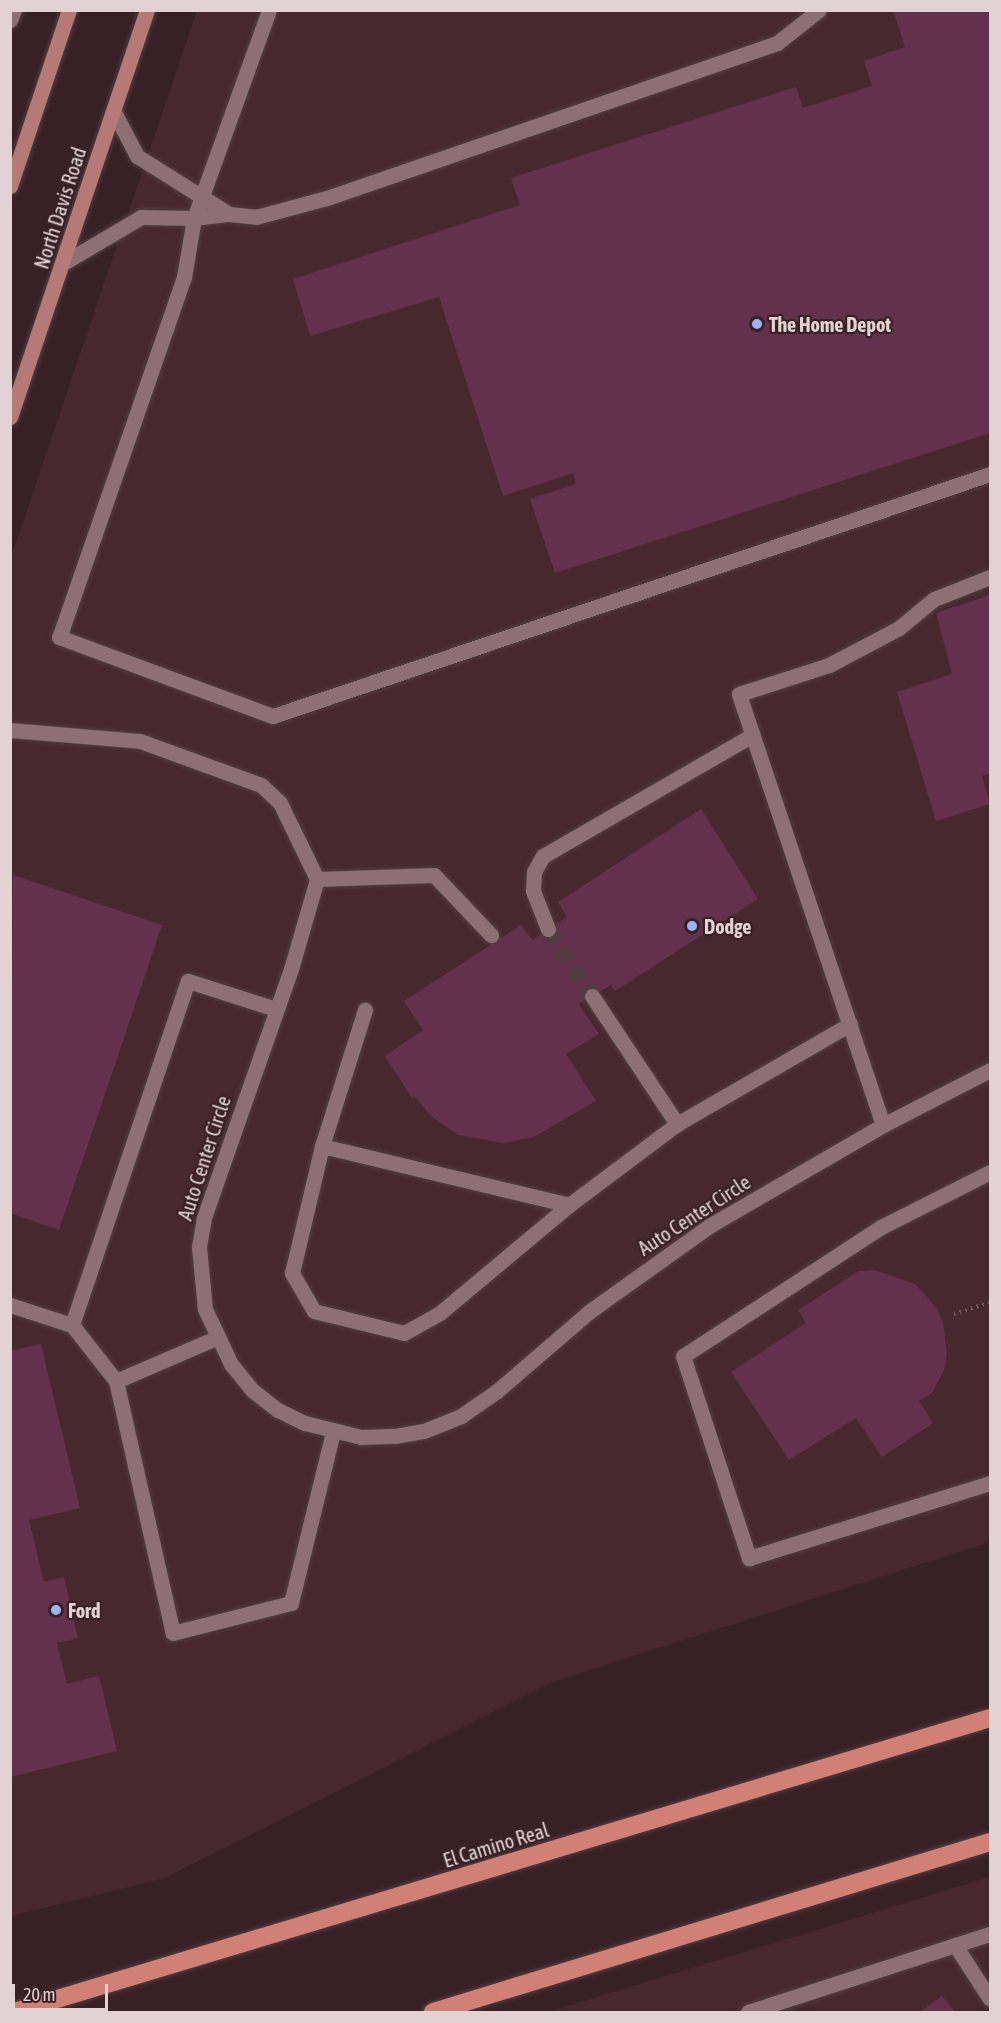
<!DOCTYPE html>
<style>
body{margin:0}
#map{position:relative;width:1001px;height:2023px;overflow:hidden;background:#382125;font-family:"Asap Condensed",sans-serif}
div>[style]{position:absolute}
.built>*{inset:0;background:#47282e}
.building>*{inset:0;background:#63314c}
.minor-tunnel>*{height:15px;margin-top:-7.5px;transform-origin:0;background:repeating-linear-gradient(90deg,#523c3f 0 15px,transparent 0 23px)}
.path>*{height:4px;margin-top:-2px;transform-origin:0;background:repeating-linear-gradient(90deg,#6e595d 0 1.5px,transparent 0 6px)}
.roads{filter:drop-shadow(0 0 2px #513e41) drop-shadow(0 0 2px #513e41)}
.minor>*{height:15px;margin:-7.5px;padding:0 7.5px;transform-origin:7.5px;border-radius:7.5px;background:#8c7074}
.major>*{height:15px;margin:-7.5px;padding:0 7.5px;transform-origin:7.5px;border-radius:7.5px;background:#b57a75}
.highway>*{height:18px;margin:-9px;padding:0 9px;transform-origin:9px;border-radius:9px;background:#d18075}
.dots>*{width:16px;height:16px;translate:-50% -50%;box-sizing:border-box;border:3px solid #382125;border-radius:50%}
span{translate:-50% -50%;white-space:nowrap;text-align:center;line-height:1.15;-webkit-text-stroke:4.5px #382125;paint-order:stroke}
.street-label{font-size:20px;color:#e3d2d4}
.poi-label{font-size:20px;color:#e3d2d4;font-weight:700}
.left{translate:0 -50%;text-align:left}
.frame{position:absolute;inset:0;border:12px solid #e3d2d4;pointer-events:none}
.scale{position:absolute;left:12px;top:1984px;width:96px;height:27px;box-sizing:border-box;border:3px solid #e3d2d4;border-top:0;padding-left:8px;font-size:18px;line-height:21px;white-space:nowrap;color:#e3d2d4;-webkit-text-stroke:4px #382125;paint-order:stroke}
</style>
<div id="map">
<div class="built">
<i style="clip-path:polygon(197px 11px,990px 11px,990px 1542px,552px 1682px,165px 1878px,11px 1916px,11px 557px)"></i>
<i style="clip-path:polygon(990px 1877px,990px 2012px,548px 2012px)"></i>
</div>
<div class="building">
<i style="clip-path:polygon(893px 10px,990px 10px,990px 433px,555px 573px,530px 499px,576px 484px,573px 473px,503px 496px,439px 297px,310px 336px,293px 279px,520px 205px,511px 178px,796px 87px,803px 108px,872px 86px,864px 61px,905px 47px)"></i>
<i style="clip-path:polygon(990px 595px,990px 773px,982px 776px,990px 804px,936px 821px,897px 692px,952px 674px,936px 613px)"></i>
<i style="clip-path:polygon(701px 809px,758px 899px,615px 991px,611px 985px,579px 1004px,599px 1034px,566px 1054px,596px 1101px,534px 1137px,503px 1143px,458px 1135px,431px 1116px,414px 1096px,412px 1098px,385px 1056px,423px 1030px,404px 1001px,521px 925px,532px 940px,567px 917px,558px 902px)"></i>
<i style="clip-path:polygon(13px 875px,162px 925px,59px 1230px,10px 1213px)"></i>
<i style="clip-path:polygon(874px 1270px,915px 1284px,936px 1307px,943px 1323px,947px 1354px,944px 1370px,932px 1393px,919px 1401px,933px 1423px,882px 1457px,856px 1418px,789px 1460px,731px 1372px,806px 1323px,798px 1310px,859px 1271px)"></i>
<i style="clip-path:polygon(41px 1344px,80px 1508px,29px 1520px,44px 1582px,64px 1577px,78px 1638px,57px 1643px,67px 1684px,99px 1676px,117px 1751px,10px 1777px,10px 1351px)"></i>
<i style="clip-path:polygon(942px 1996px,955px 2012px,920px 2012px)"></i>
</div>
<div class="minor-tunnel">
<i style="left:548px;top:929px;width:80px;rotate:56.7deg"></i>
</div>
<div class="path">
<i style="left:954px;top:1314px;width:38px;rotate:-18deg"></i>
</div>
<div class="roads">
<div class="minor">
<i style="left:269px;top:10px;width:221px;rotate:109.8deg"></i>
<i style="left:194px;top:218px;width:60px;rotate:99.6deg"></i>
<i style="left:184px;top:277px;width:381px;rotate:109.1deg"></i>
<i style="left:59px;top:637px;width:228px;rotate:20.3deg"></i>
<i style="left:273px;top:716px;width:757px;rotate:-18.65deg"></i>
<i style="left:10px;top:20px;width:11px;rotate:-68deg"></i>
<i style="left:114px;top:112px;width:50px;rotate:62.4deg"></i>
<i style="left:137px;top:156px;width:109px;rotate:32.2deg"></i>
<i style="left:65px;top:262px;width:88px;rotate:-30.6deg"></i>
<i style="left:141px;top:217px;width:53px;rotate:1.1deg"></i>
<i style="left:194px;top:218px;width:35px;rotate:-7deg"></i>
<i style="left:229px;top:214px;width:27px;rotate:6deg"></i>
<i style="left:256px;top:217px;width:73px;rotate:-15deg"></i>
<i style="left:327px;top:198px;width:476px;rotate:-19deg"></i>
<i style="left:777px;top:43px;width:53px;rotate:-38.2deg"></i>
<i style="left:10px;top:730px;width:130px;rotate:4.8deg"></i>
<i style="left:140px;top:741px;width:129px;rotate:20deg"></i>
<i style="left:261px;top:785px;width:26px;rotate:43deg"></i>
<i style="left:280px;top:803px;width:85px;rotate:64deg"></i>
<i style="left:317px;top:879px;width:94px;rotate:106.1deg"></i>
<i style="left:291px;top:969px;width:264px;rotate:109.3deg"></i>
<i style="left:204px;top:1218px;width:29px;rotate:100deg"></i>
<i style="left:199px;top:1247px;width:62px;rotate:84.5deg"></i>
<i style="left:205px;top:1309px;width:61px;rotate:64.7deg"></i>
<i style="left:231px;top:1364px;width:33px;rotate:51deg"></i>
<i style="left:252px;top:1390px;width:33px;rotate:38deg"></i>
<i style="left:278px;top:1410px;width:30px;rotate:26deg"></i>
<i style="left:305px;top:1423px;width:58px;rotate:14deg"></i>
<i style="left:361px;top:1437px;width:34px;rotate:-2deg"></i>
<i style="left:395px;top:1436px;width:29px;rotate:-10deg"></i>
<i style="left:424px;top:1431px;width:40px;rotate:-22deg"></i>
<i style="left:461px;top:1416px;width:44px;rotate:-34.8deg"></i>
<i style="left:497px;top:1391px;width:123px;rotate:-40.7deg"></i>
<i style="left:590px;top:1311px;width:146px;rotate:-35.5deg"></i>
<i style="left:709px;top:1226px;width:201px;rotate:-30.1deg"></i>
<i style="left:883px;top:1125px;width:120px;rotate:-27.2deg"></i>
<i style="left:317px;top:879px;width:117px;rotate:-2deg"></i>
<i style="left:434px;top:875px;width:83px;rotate:46.5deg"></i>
<i style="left:548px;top:929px;width:41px;rotate:-111.5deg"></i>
<i style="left:533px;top:891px;width:19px;rotate:-87deg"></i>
<i style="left:534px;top:872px;width:18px;rotate:-61deg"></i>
<i style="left:543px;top:856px;width:242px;rotate:-30deg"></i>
<i style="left:592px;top:996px;width:154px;rotate:56.4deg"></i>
<i style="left:883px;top:1125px;width:454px;rotate:-108.5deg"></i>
<i style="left:739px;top:694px;width:95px;rotate:-17.9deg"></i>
<i style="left:829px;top:665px;width:79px;rotate:-27.9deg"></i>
<i style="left:899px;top:628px;width:45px;rotate:-39.6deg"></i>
<i style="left:934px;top:599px;width:60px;rotate:-21.4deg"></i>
<i style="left:322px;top:1146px;width:254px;rotate:13.4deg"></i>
<i style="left:569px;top:1205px;width:168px;rotate:140.1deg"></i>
<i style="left:440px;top:1313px;width:41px;rotate:150.9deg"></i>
<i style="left:404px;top:1333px;width:93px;rotate:-166.3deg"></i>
<i style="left:314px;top:1311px;width:44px;rotate:-120.1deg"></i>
<i style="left:292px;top:1273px;width:130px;rotate:-76.7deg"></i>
<i style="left:322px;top:1146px;width:143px;rotate:-72.5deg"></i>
<i style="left:990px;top:1172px;width:122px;rotate:153.2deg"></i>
<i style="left:881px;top:1227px;width:236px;rotate:146.9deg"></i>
<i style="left:683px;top:1356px;width:213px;rotate:71.9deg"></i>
<i style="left:749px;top:1558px;width:252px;rotate:-17.3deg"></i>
<i style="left:569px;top:1205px;width:135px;rotate:-36.9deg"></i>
<i style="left:677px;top:1124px;width:200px;rotate:-30deg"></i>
<i style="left:10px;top:1305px;width:65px;rotate:17.9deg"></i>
<i style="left:72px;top:1325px;width:363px;rotate:-71.4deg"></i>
<i style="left:188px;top:981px;width:92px;rotate:17.7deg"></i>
<i style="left:72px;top:1325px;width:71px;rotate:51.8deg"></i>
<i style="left:116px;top:1381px;width:109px;rotate:-23.3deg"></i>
<i style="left:116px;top:1381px;width:258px;rotate:77.3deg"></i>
<i style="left:173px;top:1633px;width:122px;rotate:-14.3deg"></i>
<i style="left:291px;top:1603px;width:176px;rotate:-76.2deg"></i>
<i style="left:955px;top:1945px;width:64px;rotate:57.1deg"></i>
<i style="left:748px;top:2012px;width:254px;rotate:-17.9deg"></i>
</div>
<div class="major">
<i style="left:10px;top:186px;width:186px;rotate:-71.5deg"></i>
<i style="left:10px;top:417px;width:429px;rotate:-71.4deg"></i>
</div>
<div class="highway">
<i style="left:14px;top:2012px;width:1019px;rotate:-16.76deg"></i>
<i style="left:433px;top:2012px;width:582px;rotate:-16.97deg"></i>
</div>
</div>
<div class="dots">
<i style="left:757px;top:324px;background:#9bb5fd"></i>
<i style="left:692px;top:926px;background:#9bb5fd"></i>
<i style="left:56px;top:1610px;background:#9bb5fd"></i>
</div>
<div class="street-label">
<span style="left:60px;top:208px;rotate:-72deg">North Davis Road</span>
<span style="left:204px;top:1158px;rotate:-72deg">Auto Center Circle</span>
<span style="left:694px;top:1215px;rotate:-33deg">Auto Center Circle</span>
<span style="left:496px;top:1845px;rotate:-17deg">El Camino Real</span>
</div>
<div class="poi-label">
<span class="left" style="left:769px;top:324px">The Home Depot</span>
<span class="left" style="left:704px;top:926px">Dodge</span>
<span class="left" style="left:68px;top:1610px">Ford</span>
</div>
<div class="frame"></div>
<div class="scale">20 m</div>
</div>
